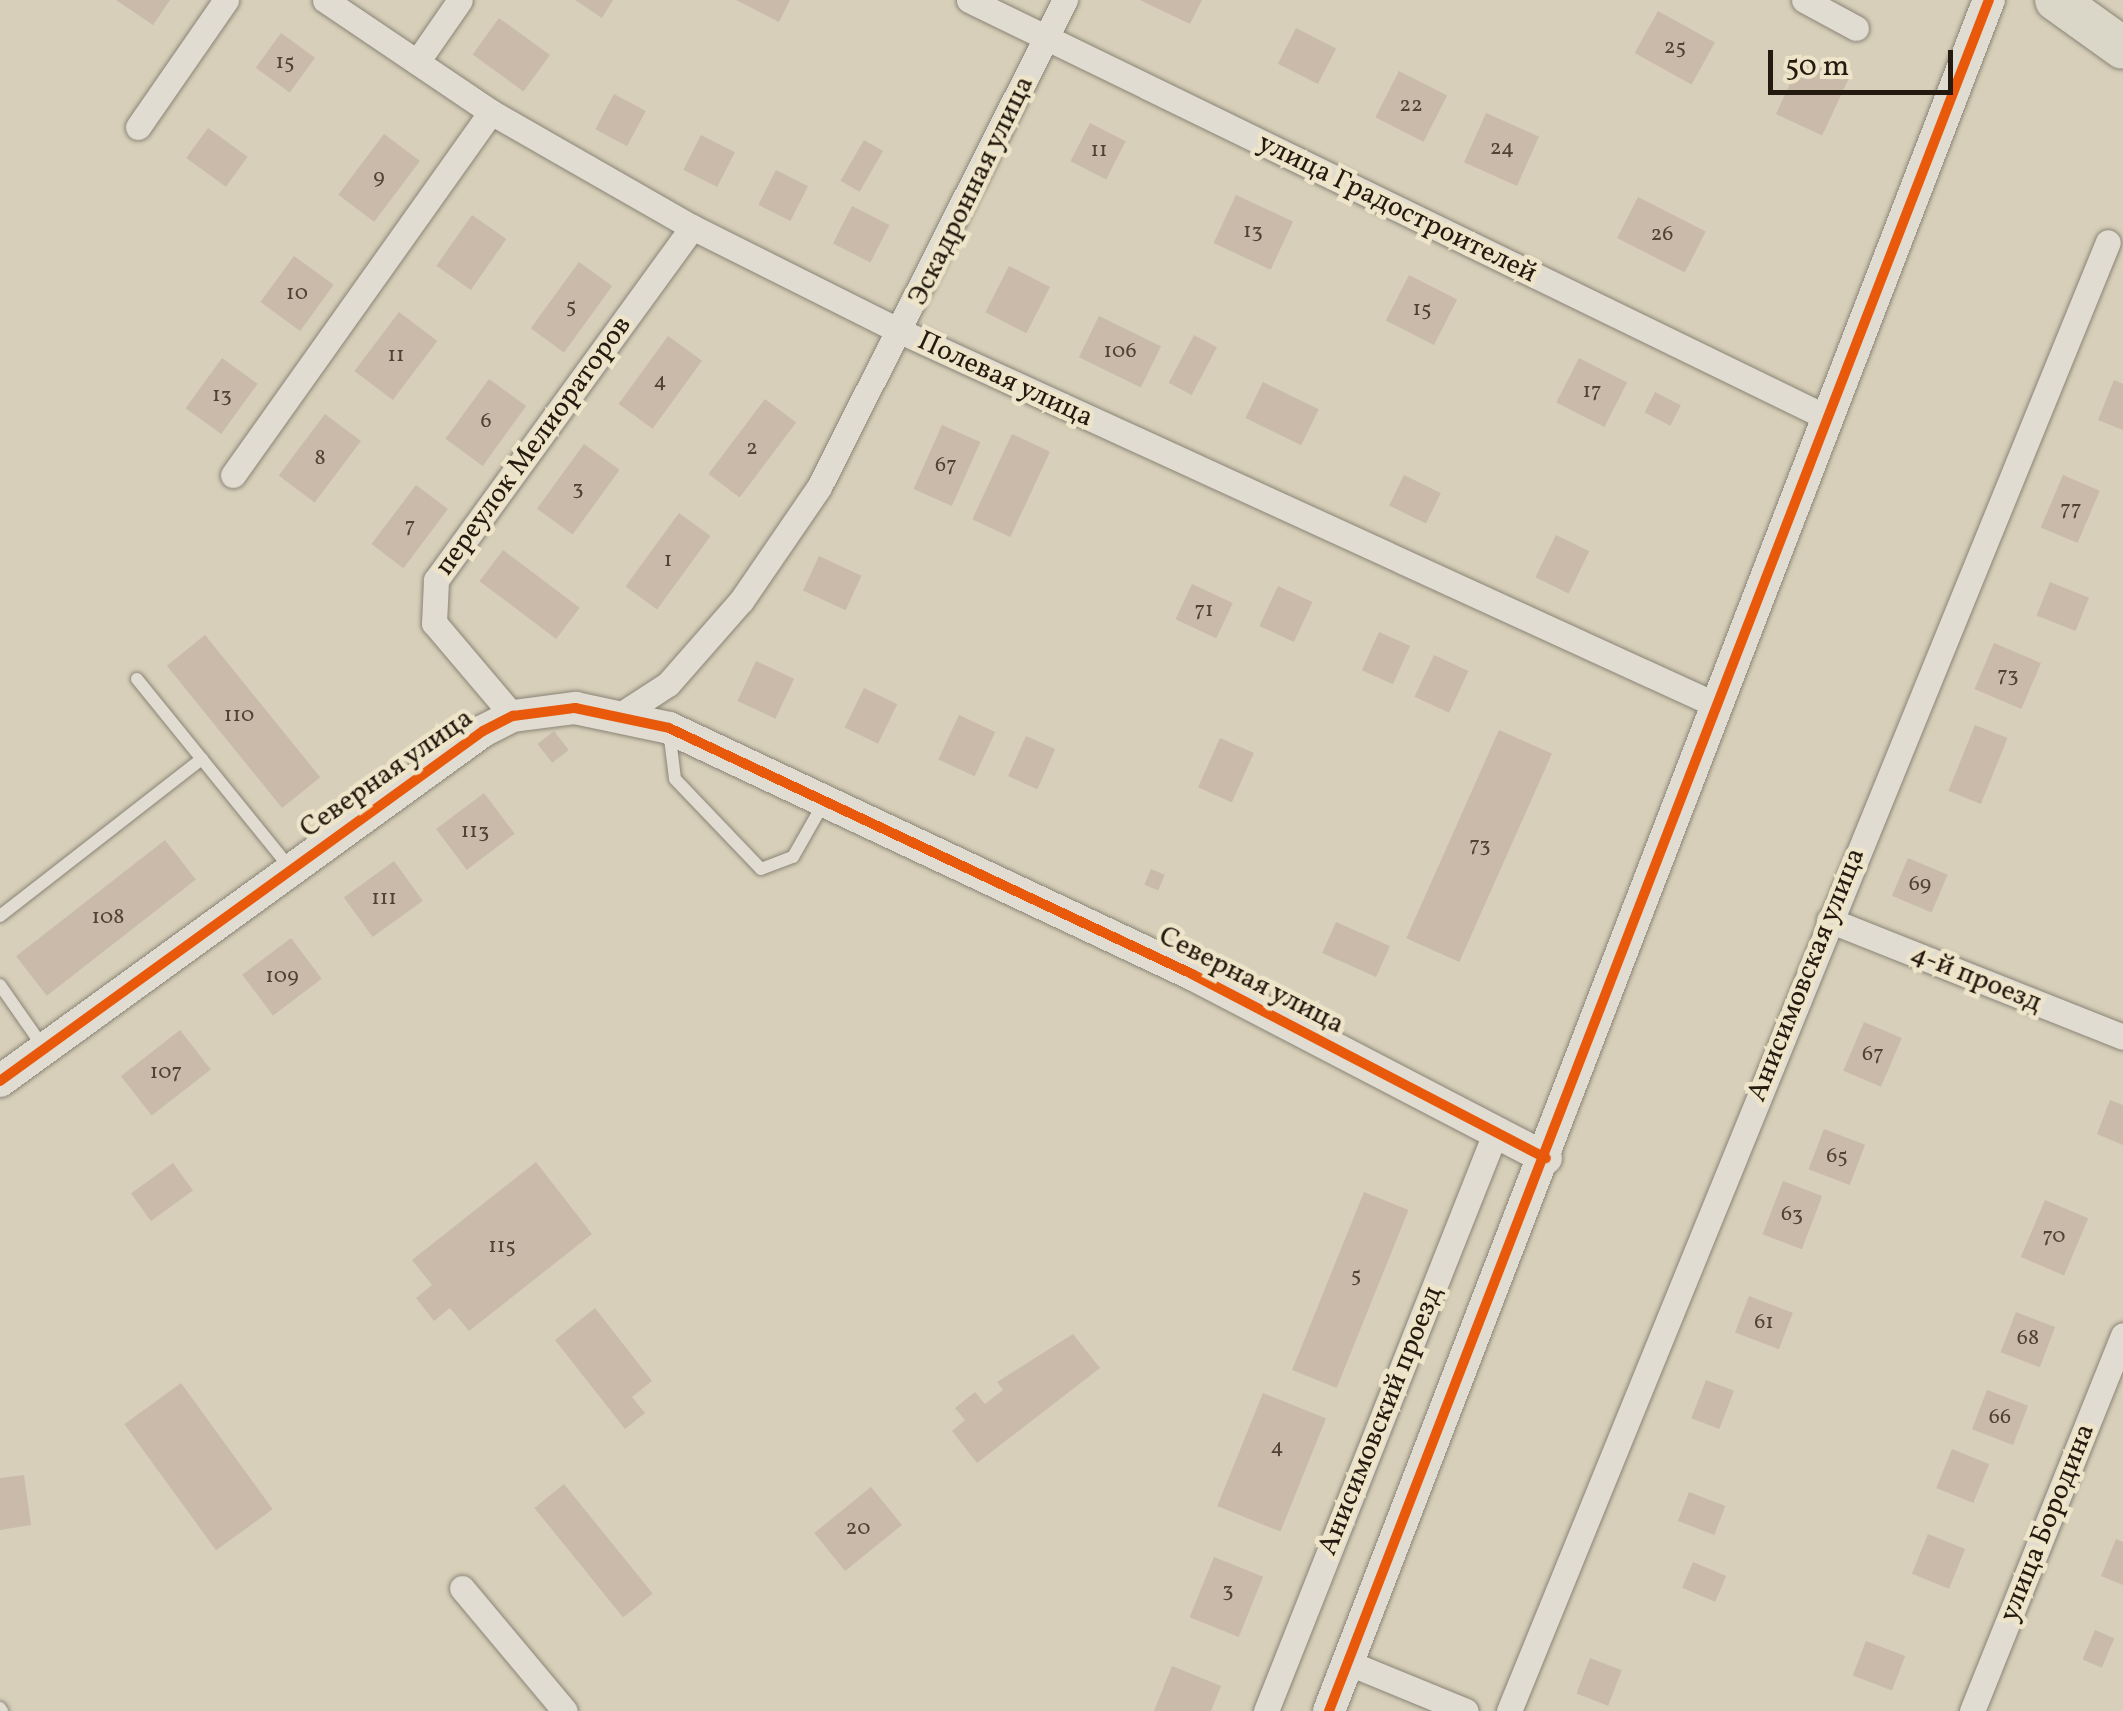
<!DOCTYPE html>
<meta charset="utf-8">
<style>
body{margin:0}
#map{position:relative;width:2123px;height:1711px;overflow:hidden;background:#d7cfb9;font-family:Vollkorn,serif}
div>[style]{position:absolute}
.building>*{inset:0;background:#cabaaa;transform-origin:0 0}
.roads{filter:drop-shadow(0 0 2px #8a8476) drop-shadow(0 0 2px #8a8476)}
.service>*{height:12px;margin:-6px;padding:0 6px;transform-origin:6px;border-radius:6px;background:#e0dcd1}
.minor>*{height:25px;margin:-12.5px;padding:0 12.5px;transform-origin:12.5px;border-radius:12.5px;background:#e0dcd1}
.tertiary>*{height:32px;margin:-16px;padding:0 16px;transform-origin:16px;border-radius:16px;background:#e0dcd1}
.primary>*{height:42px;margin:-21px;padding:0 21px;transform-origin:21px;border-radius:21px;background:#dad6c8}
.cycleway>*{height:10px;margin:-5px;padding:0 5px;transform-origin:5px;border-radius:5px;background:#e8590c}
span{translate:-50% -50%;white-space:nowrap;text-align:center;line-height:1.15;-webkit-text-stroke:9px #ede4c9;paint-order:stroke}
.number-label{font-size:22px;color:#4f4336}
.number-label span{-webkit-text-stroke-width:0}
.street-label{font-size:28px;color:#251a0f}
.scale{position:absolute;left:1768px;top:50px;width:185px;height:45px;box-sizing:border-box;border:5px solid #251a0f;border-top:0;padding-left:12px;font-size:30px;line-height:35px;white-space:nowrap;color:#251a0f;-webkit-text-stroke:8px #ede4c9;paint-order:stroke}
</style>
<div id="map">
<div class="building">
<i style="clip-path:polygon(116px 0,170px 0,153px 25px)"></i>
<i style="clip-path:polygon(575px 0,613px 0,602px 18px)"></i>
<i style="clip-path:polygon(736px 0,790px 0,779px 22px)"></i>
<i style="clip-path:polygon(1140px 0,1202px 0,1190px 24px)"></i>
<i style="left:1658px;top:11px;width:65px;height:48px;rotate:29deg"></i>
<i style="left:499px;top:18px;width:63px;height:45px;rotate:36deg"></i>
<i style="left:1296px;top:28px;width:45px;height:40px;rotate:27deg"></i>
<i style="left:281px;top:33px;width:42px;height:43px;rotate:36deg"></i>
<i style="left:1803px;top:56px;width:51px;height:64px;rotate:25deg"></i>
<i style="left:1399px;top:71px;width:54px;height:52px;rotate:27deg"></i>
<i style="left:614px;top:94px;width:36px;height:40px;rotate:28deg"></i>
<i style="left:1486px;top:113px;width:58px;height:54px;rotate:24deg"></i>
<i style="left:1090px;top:123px;width:40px;height:43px;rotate:27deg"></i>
<i style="left:208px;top:128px;width:49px;height:37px;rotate:36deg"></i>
<i style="left:384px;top:134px;width:45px;height:76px;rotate:37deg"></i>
<i style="left:701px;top:135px;width:38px;height:39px;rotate:27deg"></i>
<i style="left:864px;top:140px;width:22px;height:47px;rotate:30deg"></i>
<i style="left:776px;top:170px;width:36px;height:39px;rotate:27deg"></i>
<i style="left:1236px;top:195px;width:63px;height:53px;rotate:25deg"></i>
<i style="left:1638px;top:197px;width:76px;height:46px;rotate:27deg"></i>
<i style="left:852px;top:206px;width:42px;height:42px;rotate:27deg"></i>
<i style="left:472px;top:215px;width:42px;height:62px;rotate:35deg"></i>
<i style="left:294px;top:256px;width:49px;height:57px;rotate:36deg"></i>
<i style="left:579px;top:262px;width:41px;height:82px;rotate:36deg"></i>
<i style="left:1009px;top:266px;width:46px;height:52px;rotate:27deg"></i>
<i style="left:1409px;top:275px;width:54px;height:51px;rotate:27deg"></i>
<i style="left:399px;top:312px;width:48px;height:74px;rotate:37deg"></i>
<i style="left:1099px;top:316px;width:69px;height:46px;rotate:26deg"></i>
<i style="left:1194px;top:335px;width:26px;height:54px;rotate:28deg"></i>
<i style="left:668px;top:336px;width:42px;height:84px;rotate:36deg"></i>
<i style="left:222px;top:358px;width:44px;height:62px;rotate:36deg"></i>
<i style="left:1579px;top:358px;width:54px;height:50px;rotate:27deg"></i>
<i style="left:489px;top:379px;width:46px;height:74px;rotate:36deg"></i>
<i style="clip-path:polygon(2114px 380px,2123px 384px,2123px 430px,2098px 420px)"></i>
<i style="left:1263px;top:382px;width:62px;height:40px;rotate:26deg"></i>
<i style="left:1655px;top:392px;width:29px;height:23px;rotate:27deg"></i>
<i style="left:765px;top:399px;width:39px;height:94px;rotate:37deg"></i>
<i style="left:325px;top:414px;width:45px;height:77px;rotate:37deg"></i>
<i style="left:942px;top:425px;width:42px;height:70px;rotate:24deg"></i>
<i style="left:1012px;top:434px;width:42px;height:94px;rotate:25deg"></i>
<i style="left:584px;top:444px;width:44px;height:80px;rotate:36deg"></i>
<i style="left:1404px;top:475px;width:41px;height:34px;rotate:26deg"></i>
<i style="left:2063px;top:475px;width:40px;height:57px;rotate:23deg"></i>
<i style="left:416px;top:485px;width:40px;height:74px;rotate:37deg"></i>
<i style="left:679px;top:513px;width:39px;height:91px;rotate:36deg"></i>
<i style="left:1556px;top:535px;width:37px;height:47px;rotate:26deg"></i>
<i style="left:503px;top:550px;width:96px;height:39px;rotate:37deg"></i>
<i style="left:819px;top:556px;width:47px;height:38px;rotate:25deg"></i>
<i style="left:2050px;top:582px;width:42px;height:36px;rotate:22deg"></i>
<i style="left:1192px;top:584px;width:45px;height:39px;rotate:25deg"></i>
<i style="left:1278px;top:586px;width:38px;height:44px;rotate:25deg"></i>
<i style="left:1379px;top:632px;width:34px;height:42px;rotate:24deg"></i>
<i style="left:205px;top:635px;width:183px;height:49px;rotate:51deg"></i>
<i style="left:1994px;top:643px;width:51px;height:50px;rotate:23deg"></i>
<i style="left:1434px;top:655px;width:38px;height:46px;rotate:25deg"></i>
<i style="left:756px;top:661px;width:42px;height:44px;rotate:25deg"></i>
<i style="left:864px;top:688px;width:37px;height:44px;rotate:26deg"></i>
<i style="left:959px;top:715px;width:40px;height:49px;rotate:25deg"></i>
<i style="left:1975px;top:725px;width:35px;height:71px;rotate:22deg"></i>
<i style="left:1499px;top:730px;width:58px;height:228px;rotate:24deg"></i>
<i style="left:554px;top:731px;width:24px;height:21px;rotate:52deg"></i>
<i style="left:1026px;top:736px;width:32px;height:44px;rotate:24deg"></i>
<i style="left:1220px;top:738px;width:37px;height:54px;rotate:24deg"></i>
<i style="left:484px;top:793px;width:51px;height:60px;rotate:53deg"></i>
<i style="left:165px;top:840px;width:50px;height:189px;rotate:52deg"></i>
<i style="left:1908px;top:858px;width:43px;height:41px;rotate:23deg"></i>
<i style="left:394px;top:861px;width:49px;height:62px;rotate:54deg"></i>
<i style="left:1151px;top:869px;width:15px;height:17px;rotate:23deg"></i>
<i style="left:1336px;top:922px;width:59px;height:34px;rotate:24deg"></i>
<i style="left:291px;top:938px;width:51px;height:61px;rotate:53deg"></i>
<i style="left:1864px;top:1022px;width:41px;height:53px;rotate:23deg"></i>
<i style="left:180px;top:1030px;width:50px;height:75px;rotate:52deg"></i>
<i style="clip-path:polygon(2110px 1100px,2123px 1105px,2123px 1145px,2097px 1134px)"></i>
<i style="left:1824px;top:1129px;width:44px;height:43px;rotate:21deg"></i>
<i style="clip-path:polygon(536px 1162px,592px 1234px,469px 1331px,450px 1308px,434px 1321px,416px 1298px,432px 1285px,412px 1260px)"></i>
<i style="left:173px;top:1163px;width:34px;height:52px;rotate:54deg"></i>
<i style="left:1783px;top:1181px;width:42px;height:57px;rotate:21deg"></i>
<i style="left:1364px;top:1192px;width:48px;height:192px;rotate:22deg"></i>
<i style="left:2045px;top:1200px;width:47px;height:62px;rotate:23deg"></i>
<i style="left:1749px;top:1296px;width:47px;height:39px;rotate:21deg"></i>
<i style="clip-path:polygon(595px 1308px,652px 1381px,632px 1397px,645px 1413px,625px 1429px,555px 1340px)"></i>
<i style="left:2016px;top:1312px;width:42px;height:43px;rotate:21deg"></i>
<i style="clip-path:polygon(1073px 1334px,1100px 1368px,977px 1463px,952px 1431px,965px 1420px,955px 1408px,975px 1392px,985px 1404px,1003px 1390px,997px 1382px)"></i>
<i style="left:1706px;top:1380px;width:30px;height:41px;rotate:21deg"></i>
<i style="left:181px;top:1383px;width:156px;height:70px;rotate:54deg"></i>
<i style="left:1987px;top:1390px;width:44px;height:42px;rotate:21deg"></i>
<i style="left:1263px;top:1393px;width:68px;height:122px;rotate:22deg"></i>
<i style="left:1952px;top:1449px;width:40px;height:42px;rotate:22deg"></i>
<i style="clip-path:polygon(24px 1475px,31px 1525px,0 1530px,0 1478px)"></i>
<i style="left:564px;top:1484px;width:141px;height:38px;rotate:51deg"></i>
<i style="left:871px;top:1487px;width:49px;height:73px;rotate:51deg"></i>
<i style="left:1689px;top:1492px;width:39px;height:31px;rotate:21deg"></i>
<i style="left:1928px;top:1534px;width:40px;height:43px;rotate:22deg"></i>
<i style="clip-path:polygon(2116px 1539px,2123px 1542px,2123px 1585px,2101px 1576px)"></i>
<i style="left:1214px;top:1557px;width:53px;height:65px;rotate:22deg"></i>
<i style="left:1693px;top:1562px;width:36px;height:28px;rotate:23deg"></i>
<i style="left:2095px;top:1630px;width:21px;height:32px;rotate:23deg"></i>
<i style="left:1866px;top:1641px;width:42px;height:37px;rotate:21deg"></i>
<i style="left:1590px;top:1658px;width:34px;height:38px;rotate:21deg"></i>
<i style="clip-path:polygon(1172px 1666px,1221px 1686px,1211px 1711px,1154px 1711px)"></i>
</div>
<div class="roads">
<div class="service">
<i style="left:137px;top:679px;width:242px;rotate:51deg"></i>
<i style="left:669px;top:730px;width:49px;rotate:83deg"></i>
<i style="left:675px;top:779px;width:124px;rotate:46.3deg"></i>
<i style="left:761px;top:869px;width:34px;rotate:-21deg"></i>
<i style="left:793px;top:857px;width:59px;rotate:-60.4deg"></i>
<i style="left:0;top:916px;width:256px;rotate:-37.9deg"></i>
<i style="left:0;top:985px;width:77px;rotate:55.1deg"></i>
<i style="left:0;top:1708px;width:4px;rotate:56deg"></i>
</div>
<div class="minor">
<i style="left:325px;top:0;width:200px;rotate:34deg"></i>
<i style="left:491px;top:112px;width:232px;rotate:29.8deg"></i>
<i style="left:692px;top:227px;width:235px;rotate:26.6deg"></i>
<i style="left:902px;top:332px;width:893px;rotate:24.61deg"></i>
<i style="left:969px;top:0;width:953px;rotate:25.95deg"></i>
<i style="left:1804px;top:0;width:59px;rotate:28.3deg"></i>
<i style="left:417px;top:62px;width:75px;rotate:-55.3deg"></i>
<i style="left:138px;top:127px;width:155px;rotate:-55.3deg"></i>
<i style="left:233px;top:475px;width:445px;rotate:-54.6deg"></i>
<i style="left:625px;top:712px;width:51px;rotate:-33.1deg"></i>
<i style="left:668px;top:684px;width:111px;rotate:-48.7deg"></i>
<i style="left:741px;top:601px;width:138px;rotate:-55.6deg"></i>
<i style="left:819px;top:487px;width:546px;rotate:-63.2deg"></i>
<i style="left:513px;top:716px;width:122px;rotate:-130.3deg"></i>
<i style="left:434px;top:623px;width:43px;rotate:-87.3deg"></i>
<i style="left:436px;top:580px;width:436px;rotate:-54deg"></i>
<i style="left:1829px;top:920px;width:316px;rotate:21.7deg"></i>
<i style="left:462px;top:1588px;width:160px;rotate:50.1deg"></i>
<i style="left:1349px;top:1663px;width:126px;rotate:22.3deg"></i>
<i style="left:1266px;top:1711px;width:624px;rotate:-68.37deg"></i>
<i style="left:1509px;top:1711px;width:1586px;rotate:-67.82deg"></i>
<i style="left:1972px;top:1711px;width:405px;rotate:-68.1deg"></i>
</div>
<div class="tertiary">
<i style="left:0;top:1081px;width:596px;rotate:-35.93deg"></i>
<i style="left:483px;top:731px;width:34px;rotate:-27deg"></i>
<i style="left:513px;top:716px;width:63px;rotate:-7.4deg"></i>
<i style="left:575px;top:708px;width:96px;rotate:12deg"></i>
<i style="left:669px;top:728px;width:578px;rotate:25.19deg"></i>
<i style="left:1192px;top:974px;width:399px;rotate:27.5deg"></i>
<i style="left:1329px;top:1711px;width:1834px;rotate:-68.91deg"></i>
</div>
<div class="primary">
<i style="left:2056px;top:0;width:82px;rotate:35.6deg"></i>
</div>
</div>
<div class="cycleway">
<i style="left:0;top:1081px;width:596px;rotate:-35.93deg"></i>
<i style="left:483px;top:731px;width:34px;rotate:-27deg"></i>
<i style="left:513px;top:716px;width:63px;rotate:-7.4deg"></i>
<i style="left:575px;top:708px;width:96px;rotate:12deg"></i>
<i style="left:669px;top:728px;width:578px;rotate:25.19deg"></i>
<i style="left:1192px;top:974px;width:399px;rotate:27.5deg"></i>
<i style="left:1329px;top:1711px;width:1834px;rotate:-68.91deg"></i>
</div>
<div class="number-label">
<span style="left:1675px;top:48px">25</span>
<span style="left:285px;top:63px">15</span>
<span style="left:1411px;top:106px">22</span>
<span style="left:1502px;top:149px">24</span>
<span style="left:1099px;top:151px">11</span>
<span style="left:379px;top:178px">9</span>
<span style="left:1253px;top:232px">13</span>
<span style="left:1662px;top:235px">26</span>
<span style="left:297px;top:294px">10</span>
<span style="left:571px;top:307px">5</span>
<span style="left:1422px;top:310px">15</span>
<span style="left:1120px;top:352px">106</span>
<span style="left:396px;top:356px">11</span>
<span style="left:660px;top:382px">4</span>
<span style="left:1592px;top:392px">17</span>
<span style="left:222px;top:396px">13</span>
<span style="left:486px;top:422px">6</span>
<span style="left:752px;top:449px">2</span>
<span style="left:320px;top:459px">8</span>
<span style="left:946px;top:466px">67</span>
<span style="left:578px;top:489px">3</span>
<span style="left:2071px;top:510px">77</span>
<span style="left:410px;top:527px">7</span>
<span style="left:668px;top:561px">1</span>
<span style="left:1204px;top:611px">71</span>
<span style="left:2008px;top:676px">73</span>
<span style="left:239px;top:716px">110</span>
<span style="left:475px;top:832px">113</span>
<span style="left:1480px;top:846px">73</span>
<span style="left:1920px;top:885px">69</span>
<span style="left:384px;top:899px">111</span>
<span style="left:108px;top:918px">108</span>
<span style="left:282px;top:977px">109</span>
<span style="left:1873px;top:1055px">67</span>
<span style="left:166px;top:1073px">107</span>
<span style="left:1837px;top:1157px">65</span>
<span style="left:1792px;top:1215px">63</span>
<span style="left:2054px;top:1237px">70</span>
<span style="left:502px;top:1247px">115</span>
<span style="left:1356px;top:1276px">5</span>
<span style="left:1764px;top:1323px">61</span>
<span style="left:2028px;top:1339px">68</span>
<span style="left:2000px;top:1418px">66</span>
<span style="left:1277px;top:1448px">4</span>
<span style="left:858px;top:1529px">20</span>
<span style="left:1228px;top:1591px">3</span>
</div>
<div class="street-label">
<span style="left:972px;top:191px;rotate:-64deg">Эскадронная улица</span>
<span style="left:1397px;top:209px;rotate:26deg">улица Градостроителей</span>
<span style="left:1005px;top:380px;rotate:25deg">Полевая улица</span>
<span style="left:534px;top:446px;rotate:-54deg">переулок Мелиораторов</span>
<span style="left:387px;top:774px;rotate:-35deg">Северная улица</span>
<span style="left:1807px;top:975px;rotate:-68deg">Анисимовская улица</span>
<span style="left:1976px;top:979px;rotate:22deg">4-й проезд</span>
<span style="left:1251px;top:981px;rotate:27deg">Северная улица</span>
<span style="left:1381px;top:1421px;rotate:-68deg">Анисимовский проезд</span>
<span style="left:2048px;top:1523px;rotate:-68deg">улица Бородина</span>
</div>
<div class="scale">50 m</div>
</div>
